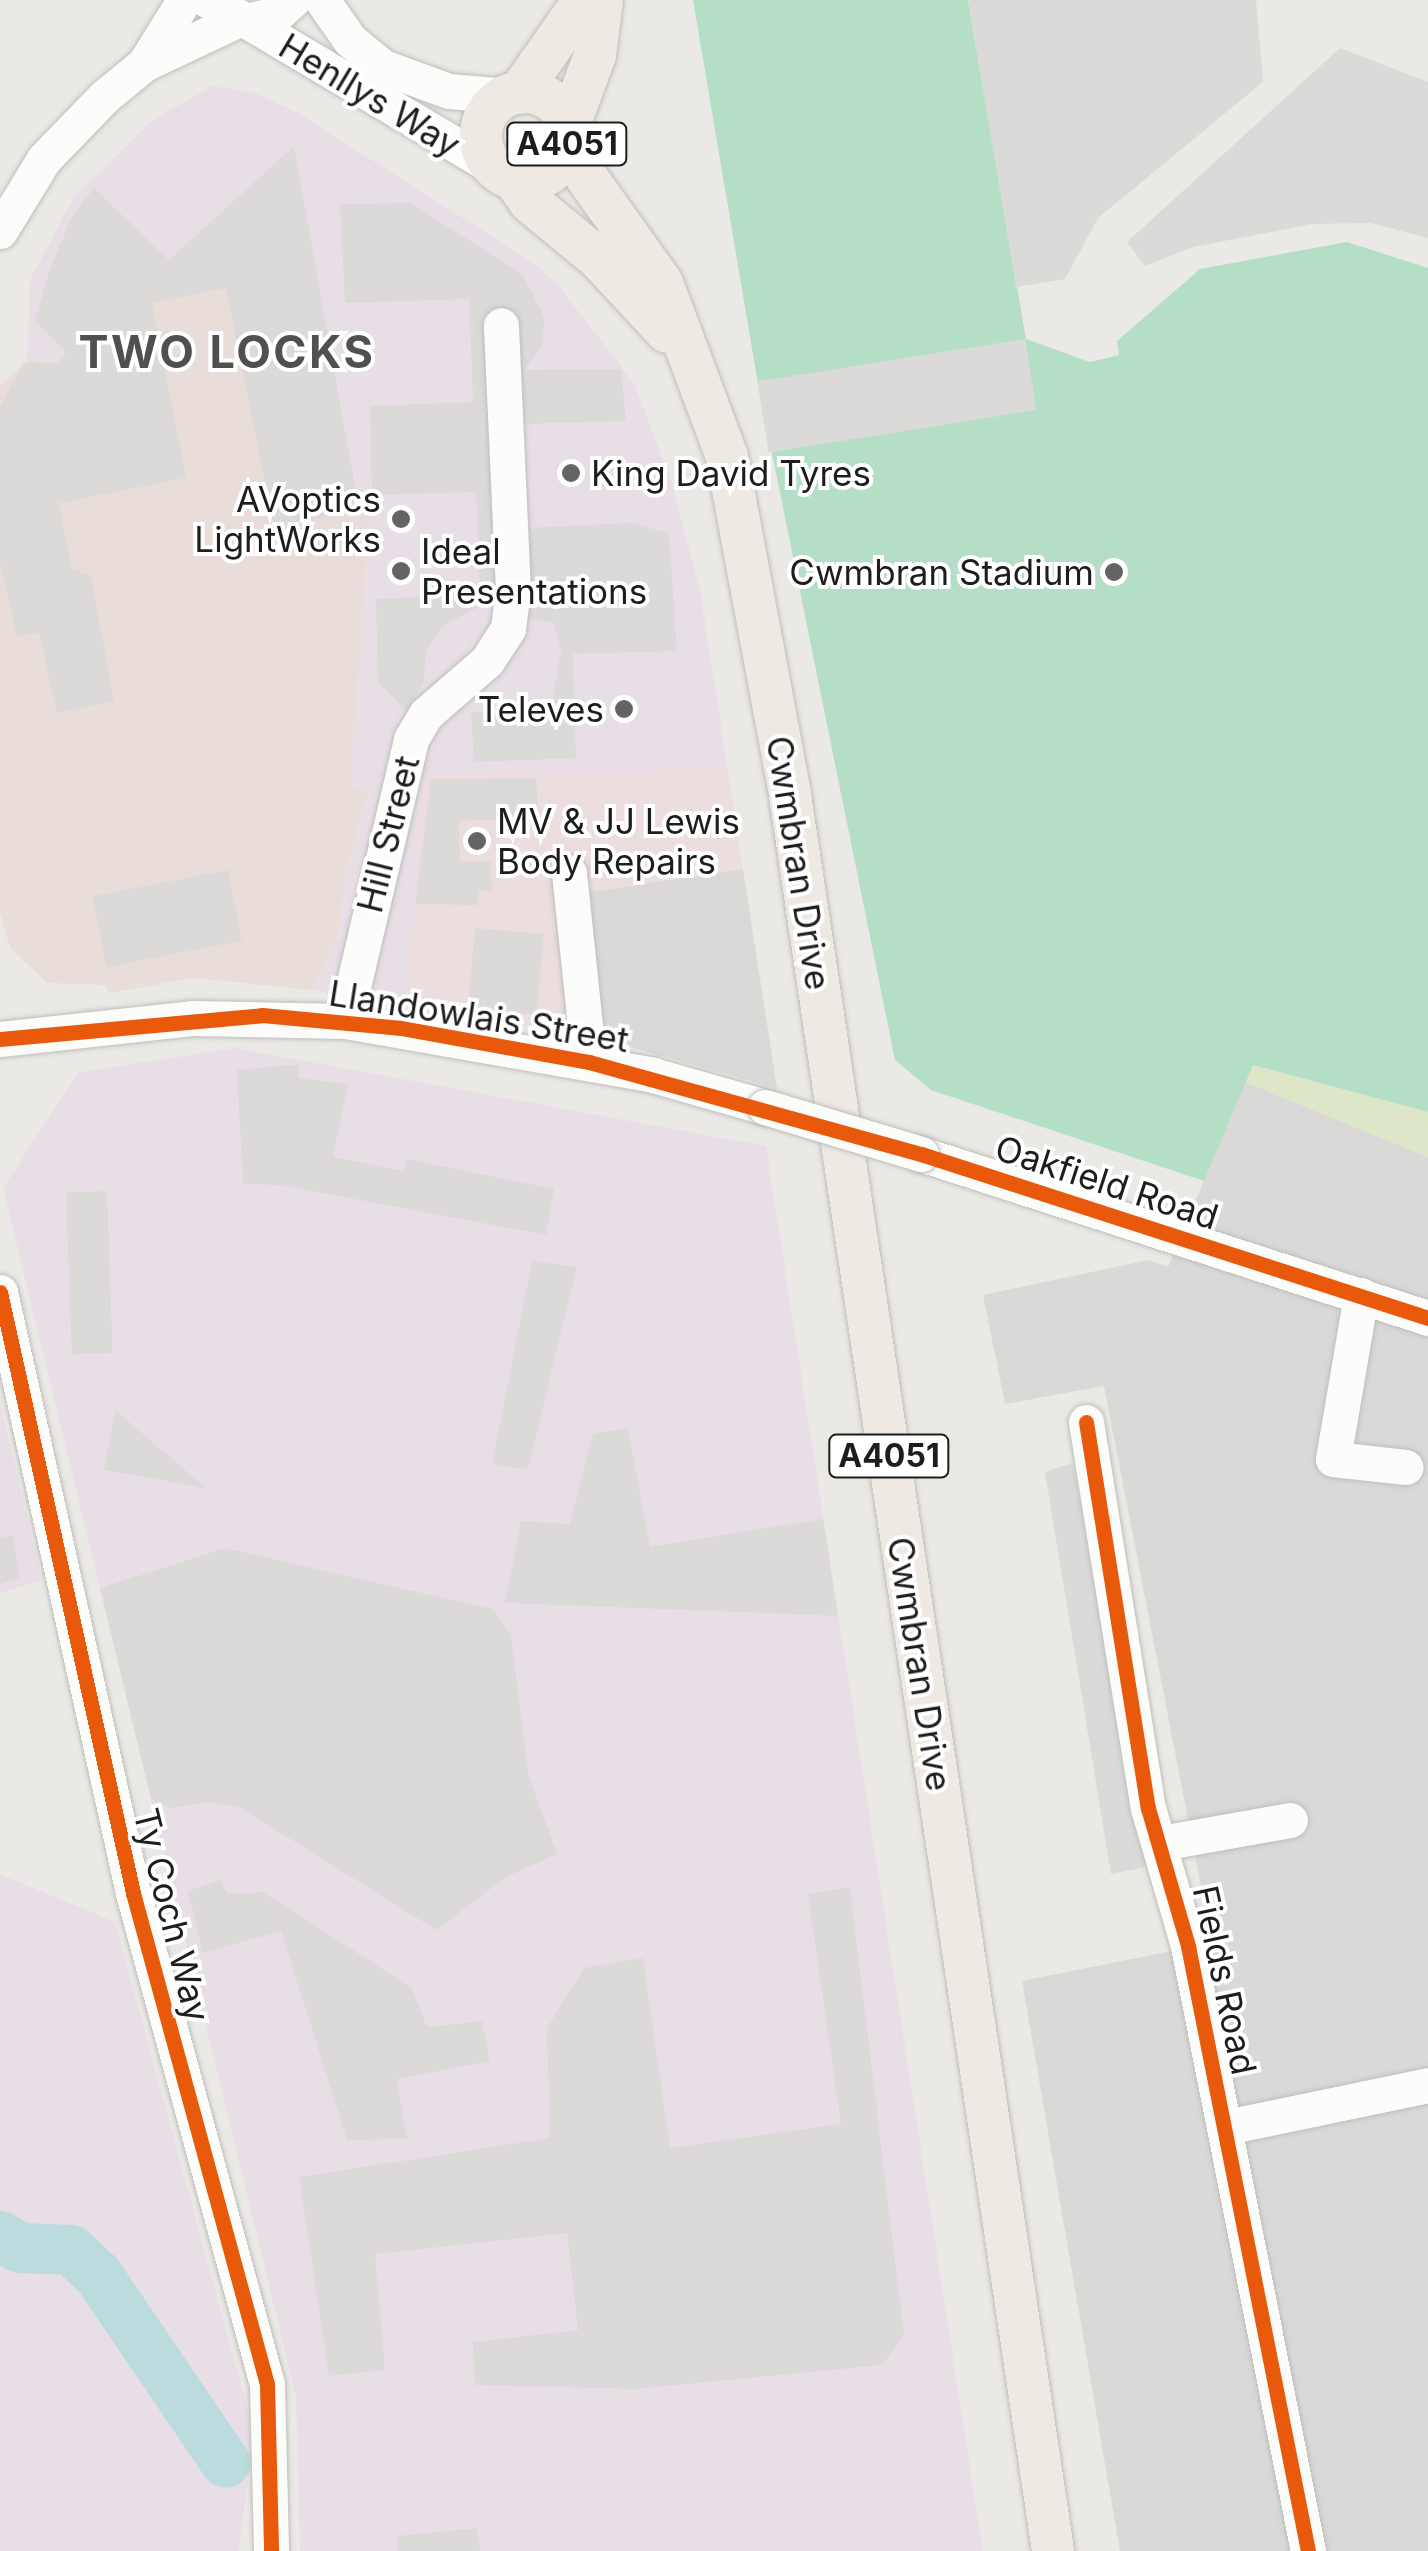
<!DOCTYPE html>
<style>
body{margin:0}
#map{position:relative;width:1428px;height:2551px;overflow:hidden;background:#ebe9e6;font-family:Inter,sans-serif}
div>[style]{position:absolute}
.residential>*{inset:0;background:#dad9d7}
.commercial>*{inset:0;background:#ecddde}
.industrial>*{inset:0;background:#e8dfe6}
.military>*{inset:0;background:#e9ddda}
.grass>*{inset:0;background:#dde6c7}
.pitch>*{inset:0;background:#b4dfc6}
.parking>*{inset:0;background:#dbdad9;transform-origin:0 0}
.river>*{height:50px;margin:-25px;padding:0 25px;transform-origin:25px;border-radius:25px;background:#bbdbdc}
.roads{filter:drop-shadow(0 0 2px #bebebc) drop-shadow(0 0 2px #bebebc)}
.minor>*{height:35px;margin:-17.5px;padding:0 17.5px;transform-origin:17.5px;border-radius:17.5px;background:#fcfcfb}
.major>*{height:42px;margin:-21px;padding:0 21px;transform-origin:21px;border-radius:21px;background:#efe9e4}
.major>.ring{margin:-21px;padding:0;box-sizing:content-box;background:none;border:42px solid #efe9e4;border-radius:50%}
.bridges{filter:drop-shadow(0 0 2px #bebebc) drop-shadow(0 0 2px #bebebc)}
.minor-bridge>*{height:35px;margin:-17.5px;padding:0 17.5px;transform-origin:17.5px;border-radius:17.5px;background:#fcfcfb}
.cycleway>*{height:15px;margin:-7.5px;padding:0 7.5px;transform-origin:7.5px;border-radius:7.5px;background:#e8590c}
.dots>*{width:28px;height:28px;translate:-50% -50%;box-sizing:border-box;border:5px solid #fff;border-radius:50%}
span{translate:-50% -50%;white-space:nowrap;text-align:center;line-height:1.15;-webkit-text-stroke:8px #fff;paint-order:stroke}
.shield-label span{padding:2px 8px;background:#fff;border:2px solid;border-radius:8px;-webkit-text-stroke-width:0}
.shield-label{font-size:32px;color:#1d1d1d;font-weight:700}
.street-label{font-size:35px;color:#1d1d1d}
.poi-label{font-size:35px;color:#1d1d1d}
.left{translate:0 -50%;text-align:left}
.right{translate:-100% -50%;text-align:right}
.district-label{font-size:45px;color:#505050;font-weight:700;letter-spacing:2.5px}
</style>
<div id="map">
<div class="residential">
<i style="clip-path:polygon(743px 869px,777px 1088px,601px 1039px,582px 893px)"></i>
<i style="clip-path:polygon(1245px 1082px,1428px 1157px,1428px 2551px,1120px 2551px,1022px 1981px,1212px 1943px,1104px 1386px,1005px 1404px,983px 1295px,1148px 1260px,1168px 1267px)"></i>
</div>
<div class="commercial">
<i style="clip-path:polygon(728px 770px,743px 869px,582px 893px,601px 1039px,402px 1006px,417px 891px,418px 813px,427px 773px)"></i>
</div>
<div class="industrial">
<i style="clip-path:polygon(213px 86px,255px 93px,298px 113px,534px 263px,558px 285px,634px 383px,670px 478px,700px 590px,728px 770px,428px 773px,418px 813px,417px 891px,402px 1006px,311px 990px,339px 933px,345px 874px,369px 791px,350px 787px,370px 516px,361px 517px,294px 147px,57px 363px,27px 362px,30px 280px,73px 198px,152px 120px)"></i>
<i style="clip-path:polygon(234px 1048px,766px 1146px,983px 2551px,300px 2551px,296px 2397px,3px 1188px,78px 1073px)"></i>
<i style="clip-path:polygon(0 1403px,42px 1580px,0 1593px)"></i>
<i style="clip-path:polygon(0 1874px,115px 1922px,254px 2433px,239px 2551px,0 2551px)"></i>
</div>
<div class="military">
<i style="clip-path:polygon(294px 146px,360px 516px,370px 515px,350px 787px,369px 790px,345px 874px,339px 932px,311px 990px,194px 978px,109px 993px,106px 985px,47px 983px,10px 948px,0 914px,0 386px,25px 362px,57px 363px)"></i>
</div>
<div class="grass">
<i style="clip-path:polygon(1253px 1065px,1428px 1112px,1428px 1157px,1245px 1082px)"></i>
</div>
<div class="pitch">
<i style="clip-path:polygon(693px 0,968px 0,1026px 339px,1090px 362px,1119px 355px,1117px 341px,1200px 269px,1347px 242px,1428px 268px,1428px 1112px,1253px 1065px,1204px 1181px,931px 1090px,895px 1060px,758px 384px)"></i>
</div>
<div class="parking">
<i style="clip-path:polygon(968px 0,1256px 0,1263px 82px,1098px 218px,1065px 279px,1016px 287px)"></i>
<i style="clip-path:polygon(1340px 48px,1428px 82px,1428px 238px,1371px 223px,1313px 224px,1193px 247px,1145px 266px,1127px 242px)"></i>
<i style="clip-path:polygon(294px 146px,359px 508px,274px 529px,226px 288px,152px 303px,186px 478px,59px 503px,72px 569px,91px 576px,114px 701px,57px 713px,39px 633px,17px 636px,0 562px,0 406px,25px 362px,57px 363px,66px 353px,35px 321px,49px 272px,72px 216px,94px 188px,169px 260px)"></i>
<i style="clip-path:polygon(411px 203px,523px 275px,544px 317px,543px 345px,524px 370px,621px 369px,626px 421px,523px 424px,526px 528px,631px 523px,669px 533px,677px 651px,573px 654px,576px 758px,474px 762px,471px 712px,551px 709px,561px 650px,554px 623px,524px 618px,495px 598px,443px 626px,426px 651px,424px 683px,406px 711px,378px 682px,376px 599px,480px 595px,476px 492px,372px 495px,370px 406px,473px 402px,469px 299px,345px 303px,340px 204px)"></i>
<i style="left:1025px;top:339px;width:72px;height:271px;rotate:81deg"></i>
<i style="clip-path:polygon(536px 778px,539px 818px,459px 821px,460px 862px,490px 861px,492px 891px,479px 890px,477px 905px,415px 904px,431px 779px)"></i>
<i style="left:228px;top:870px;width:72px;height:138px;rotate:79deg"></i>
<i style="left:475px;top:928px;width:69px;height:81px;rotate:5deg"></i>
<i style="clip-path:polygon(300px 1064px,298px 1078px,348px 1084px,333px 1157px,404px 1171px,407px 1159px,554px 1189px,546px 1235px,280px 1185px,243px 1184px,237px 1070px)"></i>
<i style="left:107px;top:1191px;width:162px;height:41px;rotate:88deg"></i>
<i style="clip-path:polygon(532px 1261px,577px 1267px,528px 1469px,492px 1465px)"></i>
<i style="clip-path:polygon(115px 1410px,206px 1488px,104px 1470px)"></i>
<i style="clip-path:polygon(628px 1428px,650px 1547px,823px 1519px,838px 1616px,505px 1603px,521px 1521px,570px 1524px,593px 1434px)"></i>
<i style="clip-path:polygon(1073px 1463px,1146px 1867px,1111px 1874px,1045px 1472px)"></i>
<i style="clip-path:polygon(13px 1535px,20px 1578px,0 1584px,0 1538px)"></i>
<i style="clip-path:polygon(225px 1548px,492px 1609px,511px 1635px,528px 1774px,557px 1854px,506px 1877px,436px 1930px,241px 1808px,212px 1802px,171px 1808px,151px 1799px,100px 1588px)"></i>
<i style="clip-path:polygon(220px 1880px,228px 1894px,263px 1892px,412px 1988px,427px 2027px,482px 2021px,490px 2061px,397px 2079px,407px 2139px,347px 2140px,281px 1931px,203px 1953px,188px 1891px)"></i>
<i style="clip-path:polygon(850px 1887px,904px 2336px,882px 2365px,635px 2389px,475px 2385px,473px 2342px,578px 2330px,567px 2233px,375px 2254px,385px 2370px,329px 2376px,299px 2177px,550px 2138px,547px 2028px,584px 1968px,643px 1958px,670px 2148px,841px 2124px,808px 1894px)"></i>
<i style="left:1249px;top:2431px;width:108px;height:30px;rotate:75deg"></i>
<i style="clip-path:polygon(477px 2528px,480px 2551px,398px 2551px,397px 2536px)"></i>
</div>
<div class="river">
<i style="left:0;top:2236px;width:23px;rotate:31deg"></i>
<i style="left:20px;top:2248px;width:51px;rotate:2.2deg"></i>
<i style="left:71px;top:2250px;width:37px;rotate:43deg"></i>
<i style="left:98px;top:2275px;width:227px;rotate:55.8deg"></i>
</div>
<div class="roads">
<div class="minor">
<i style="left:207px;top:0;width:45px;rotate:27.7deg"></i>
<i style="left:247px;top:21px;width:32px;rotate:-14deg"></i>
<i style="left:278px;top:13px;width:20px;rotate:-41deg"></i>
<i style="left:322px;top:0;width:49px;rotate:55deg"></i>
<i style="left:350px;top:40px;width:43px;rotate:39.3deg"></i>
<i style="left:383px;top:67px;width:70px;rotate:20deg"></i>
<i style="left:449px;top:91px;width:59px;rotate:4.8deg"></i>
<i style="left:247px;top:21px;width:288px;rotate:30.7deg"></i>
<i style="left:145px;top:63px;width:74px;rotate:-58.2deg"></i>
<i style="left:0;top:231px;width:84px;rotate:-58.6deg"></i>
<i style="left:44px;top:159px;width:86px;rotate:-45.9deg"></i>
<i style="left:104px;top:97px;width:52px;rotate:-39.5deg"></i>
<i style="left:144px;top:64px;width:105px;rotate:-25.3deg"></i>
<i style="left:569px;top:873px;width:190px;rotate:84deg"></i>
<i style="left:345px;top:1021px;width:290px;rotate:-76.8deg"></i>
<i style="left:411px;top:739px;width:29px;rotate:-59deg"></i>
<i style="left:426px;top:714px;width:81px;rotate:-41deg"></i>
<i style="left:487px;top:661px;width:38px;rotate:-57deg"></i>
<i style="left:508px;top:629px;width:38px;rotate:-83deg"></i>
<i style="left:513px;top:591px;width:266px;rotate:-92.6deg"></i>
<i style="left:0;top:1039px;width:195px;rotate:-6.2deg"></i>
<i style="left:194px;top:1018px;width:151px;rotate:1.1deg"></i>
<i style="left:345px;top:1021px;width:313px;rotate:9.9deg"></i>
<i style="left:653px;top:1075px;width:116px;rotate:15.9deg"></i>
<i style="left:921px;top:1154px;width:533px;rotate:17.92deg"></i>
<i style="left:0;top:1292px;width:616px;rotate:77.52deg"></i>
<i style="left:133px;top:1893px;width:509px;rotate:74.74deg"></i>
<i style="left:267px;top:2384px;width:167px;rotate:88.6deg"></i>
<i style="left:1361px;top:1295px;width:166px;rotate:99.7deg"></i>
<i style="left:1333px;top:1459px;width:73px;rotate:6.3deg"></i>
<i style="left:1086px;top:1422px;width:391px;rotate:80.9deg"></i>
<i style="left:1148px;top:1808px;width:144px;rotate:73.8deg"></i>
<i style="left:1188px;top:1946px;width:617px;rotate:78.78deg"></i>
<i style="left:1161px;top:1843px;width:131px;rotate:-10.1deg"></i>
<i style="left:1226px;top:2127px;width:206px;rotate:-11.7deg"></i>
</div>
<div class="major">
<i class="ring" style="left:481px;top:92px;width:46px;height:46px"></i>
<i style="left:519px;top:93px;width:113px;rotate:-55deg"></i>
<i style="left:568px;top:128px;width:78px;rotate:-69.7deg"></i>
<i style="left:595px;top:55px;width:55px;rotate:-82.7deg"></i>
<i style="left:568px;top:139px;width:43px;rotate:64deg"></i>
<i style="left:587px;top:178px;width:129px;rotate:54.5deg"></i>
<i style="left:662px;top:283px;width:186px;rotate:69.5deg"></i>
<i style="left:727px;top:457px;width:344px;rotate:79.4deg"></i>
<i style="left:790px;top:795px;width:1776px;rotate:81.48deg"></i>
<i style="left:514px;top:179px;width:28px;rotate:55deg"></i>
<i style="left:530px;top:202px;width:88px;rotate:39.5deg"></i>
<i style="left:598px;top:258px;width:101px;rotate:47deg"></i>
</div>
</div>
<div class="bridges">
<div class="minor-bridge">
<i style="left:765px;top:1107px;width:163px;rotate:16.8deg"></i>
</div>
</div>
<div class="cycleway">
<i style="left:0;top:1039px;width:263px;rotate:-5.2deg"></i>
<i style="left:262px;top:1015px;width:140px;rotate:5.3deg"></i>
<i style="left:401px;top:1028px;width:191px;rotate:10.3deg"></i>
<i style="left:589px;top:1062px;width:345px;rotate:15.5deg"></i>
<i style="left:921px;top:1154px;width:533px;rotate:17.92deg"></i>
<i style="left:0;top:1292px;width:616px;rotate:77.52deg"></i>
<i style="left:133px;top:1893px;width:509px;rotate:74.74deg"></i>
<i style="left:267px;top:2384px;width:167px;rotate:88.6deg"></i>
<i style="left:1086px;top:1422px;width:391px;rotate:80.9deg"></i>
<i style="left:1148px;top:1808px;width:144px;rotate:73.8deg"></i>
<i style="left:1188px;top:1946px;width:617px;rotate:78.78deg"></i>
</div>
<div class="dots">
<i style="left:571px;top:473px;background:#656463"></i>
<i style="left:401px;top:519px;background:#656463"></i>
<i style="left:401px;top:571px;background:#656463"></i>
<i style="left:1114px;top:572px;background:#656463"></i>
<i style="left:624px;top:709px;background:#656463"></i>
<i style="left:477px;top:841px;background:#656463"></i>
</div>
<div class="shield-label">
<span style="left:567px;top:144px">A4051</span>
<span style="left:889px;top:1456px">A4051</span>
</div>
<div class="street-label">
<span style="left:370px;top:95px;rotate:31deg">Henllys Way</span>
<span style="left:388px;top:834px;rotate:-76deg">Hill Street</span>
<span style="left:799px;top:863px;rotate:81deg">Cwmbran Drive</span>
<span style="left:479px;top:1016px;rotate:9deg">Llandowlais Street</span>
<span style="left:1107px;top:1182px;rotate:18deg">Oakfield Road</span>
<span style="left:920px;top:1664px;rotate:81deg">Cwmbran Drive</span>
<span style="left:172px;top:1915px;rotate:76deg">Ty Coch Way</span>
<span style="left:1225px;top:1980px;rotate:78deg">Fields Road</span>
</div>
<div class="poi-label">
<span class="left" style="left:591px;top:473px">King David Tyres</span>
<span class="right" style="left:381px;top:519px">AVoptics<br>LightWorks</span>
<span class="left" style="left:421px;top:571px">Ideal<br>Presentations</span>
<span class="right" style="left:1094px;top:572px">Cwmbran Stadium</span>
<span class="right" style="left:604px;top:709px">Televes</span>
<span class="left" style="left:497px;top:841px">MV &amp; JJ Lewis<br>Body Repairs</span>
</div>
<div class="district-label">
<span style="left:227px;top:352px">TWO LOCKS</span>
</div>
</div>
